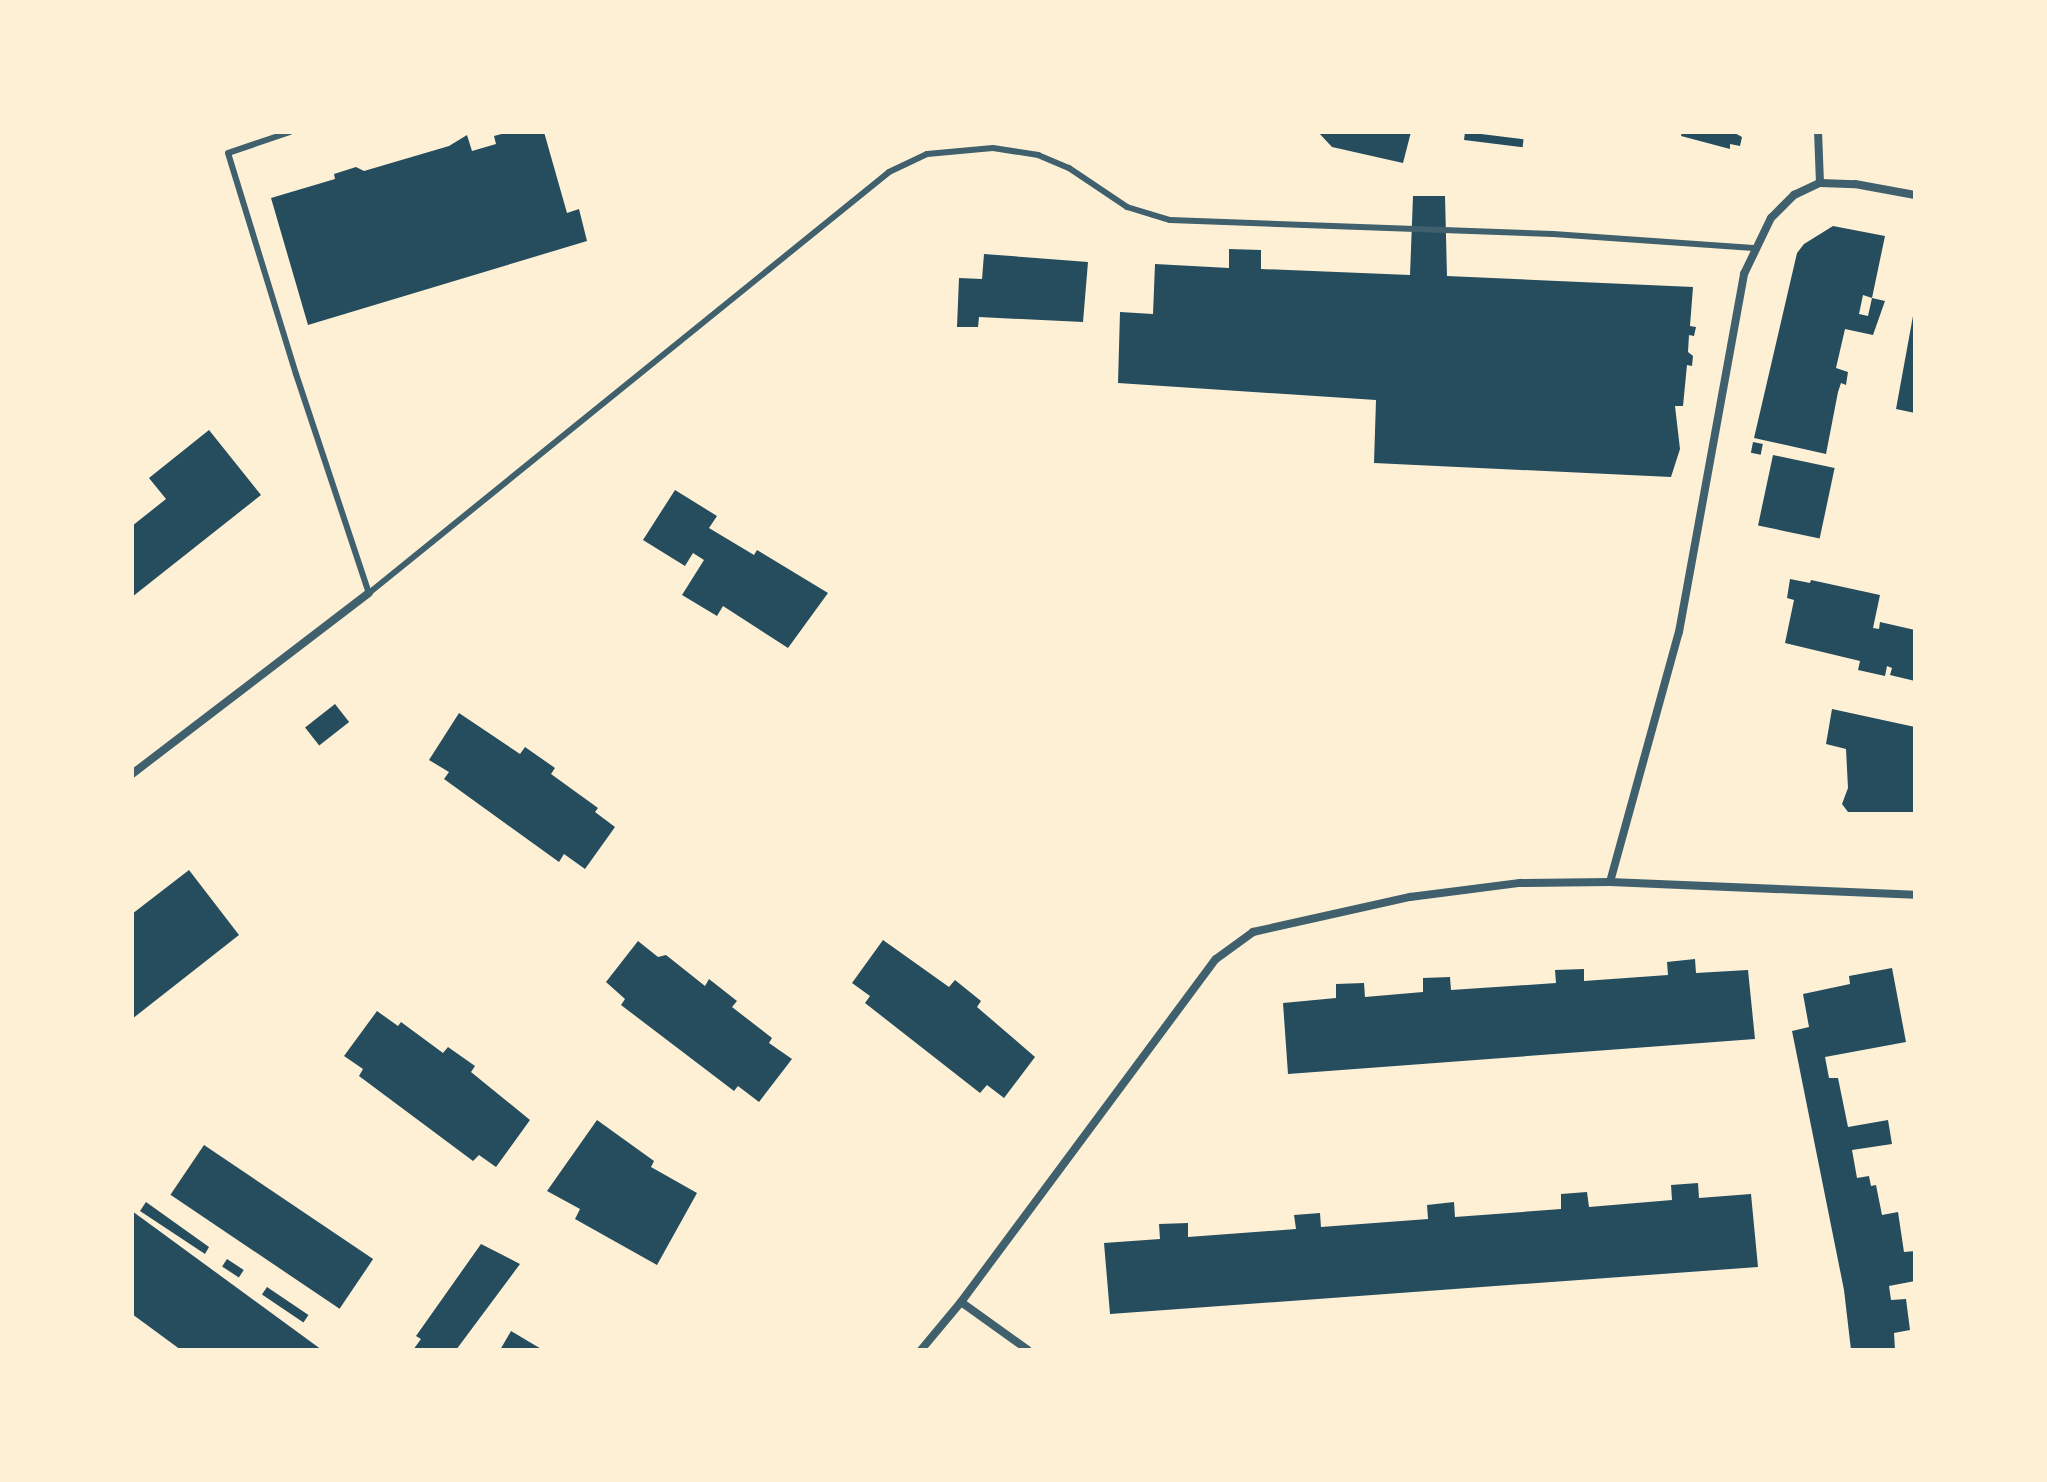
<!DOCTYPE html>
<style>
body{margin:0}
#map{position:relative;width:2047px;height:1482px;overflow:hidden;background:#fdf0d5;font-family:"Alegreya Sans",sans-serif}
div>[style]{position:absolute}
.building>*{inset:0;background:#264d5e;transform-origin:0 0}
.service>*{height:6px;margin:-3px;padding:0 3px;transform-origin:3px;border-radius:3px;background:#3f606c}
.minor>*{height:8px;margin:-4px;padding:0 4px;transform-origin:4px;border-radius:4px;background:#3f606c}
span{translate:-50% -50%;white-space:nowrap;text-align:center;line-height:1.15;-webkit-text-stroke:7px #fdf0d5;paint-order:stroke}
.frame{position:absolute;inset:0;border:134px solid #fdf0d5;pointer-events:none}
</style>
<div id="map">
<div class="building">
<i style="clip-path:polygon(509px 132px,544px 132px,567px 213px,579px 209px,587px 241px,308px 325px,271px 198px,335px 179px,334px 174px,356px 167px,364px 171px,449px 146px,467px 135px,472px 151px,496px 144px,494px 136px)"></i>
<i style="clip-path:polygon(1318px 132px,1411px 132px,1403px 163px,1332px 147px)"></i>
<i style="left:1465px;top:132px;width:59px;height:8px;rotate:7deg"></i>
<i style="clip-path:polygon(1682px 132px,1733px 132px,1742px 137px,1740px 146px,1730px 144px,1730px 149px,1681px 136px)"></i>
<i style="clip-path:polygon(1413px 196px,1445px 196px,1447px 276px,1693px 287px,1690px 326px,1696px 327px,1694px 336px,1689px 335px,1688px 352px,1693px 356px,1692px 366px,1687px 365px,1683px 406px,1675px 406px,1680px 449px,1671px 477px,1374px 463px,1376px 400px,1118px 383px,1120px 312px,1153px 314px,1155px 264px,1229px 268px,1229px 249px,1261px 250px,1261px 269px,1410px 275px)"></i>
<i style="clip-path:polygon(evenodd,1833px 226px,1885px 236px,1872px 298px,1885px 301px,1873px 335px,1845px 329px,1836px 368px,1848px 372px,1846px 385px,1841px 383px,1838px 392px,1826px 454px,1754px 438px,1797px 253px,1804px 244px,1833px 226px,1863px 295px,1872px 298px,1868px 316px,1859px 314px,1863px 295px)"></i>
<i style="clip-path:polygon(984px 254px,1088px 262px,1083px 322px,979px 317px,978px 327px,957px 327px,959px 278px,982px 279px)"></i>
<i style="clip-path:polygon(1915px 305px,1915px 413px,1896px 409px)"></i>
<i style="clip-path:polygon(209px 430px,261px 495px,132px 597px,132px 526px,166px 499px,149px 478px)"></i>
<i style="left:1753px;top:442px;width:10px;height:11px;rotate:11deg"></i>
<i style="left:1773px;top:455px;width:63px;height:72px;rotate:12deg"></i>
<i style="clip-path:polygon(675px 490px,717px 516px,709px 528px,754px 555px,757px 550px,828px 593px,788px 648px,723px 606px,717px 616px,682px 595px,704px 560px,693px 553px,685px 566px,643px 540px)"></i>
<i style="clip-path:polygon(1790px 579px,1810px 583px,1811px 580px,1880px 595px,1873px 628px,1879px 629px,1880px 622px,1915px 630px,1915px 681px,1890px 675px,1892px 668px,1887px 666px,1885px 676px,1858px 670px,1860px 661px,1785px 643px,1794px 600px,1787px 598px)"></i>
<i style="left:335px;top:704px;width:23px;height:38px;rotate:52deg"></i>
<i style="clip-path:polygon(1832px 709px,1915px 727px,1915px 812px,1848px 812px,1842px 804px,1848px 788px,1846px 749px,1826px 744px)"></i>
<i style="clip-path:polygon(459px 713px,520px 754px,525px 747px,555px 768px,551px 774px,598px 808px,595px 812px,615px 827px,585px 869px,564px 854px,559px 862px,444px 779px,449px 772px,429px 760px)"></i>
<i style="clip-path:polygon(189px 870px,239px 935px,132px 1019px,132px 914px)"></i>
<i style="clip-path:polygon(883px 940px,949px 987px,955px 980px,981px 1001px,977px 1007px,1035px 1057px,1004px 1098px,987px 1085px,980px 1093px,865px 1003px,870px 996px,852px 983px)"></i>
<i style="clip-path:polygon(638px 941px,658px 957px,666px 955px,705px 986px,709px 979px,737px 1001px,732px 1007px,772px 1038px,769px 1043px,792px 1059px,759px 1102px,738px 1086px,734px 1091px,621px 1005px,625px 999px,606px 982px)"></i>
<i style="clip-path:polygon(1695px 959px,1696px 973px,1748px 970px,1755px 1039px,1288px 1074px,1283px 1003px,1336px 998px,1336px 984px,1364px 983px,1365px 997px,1423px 992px,1423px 978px,1450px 977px,1451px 990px,1556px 983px,1555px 970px,1584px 969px,1584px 981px,1668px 975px,1667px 962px)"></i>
<i style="clip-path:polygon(1892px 968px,1906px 1042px,1825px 1057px,1829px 1078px,1838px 1078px,1848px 1127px,1888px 1120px,1892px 1144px,1852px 1150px,1857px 1178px,1869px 1176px,1871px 1186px,1876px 1185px,1882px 1215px,1898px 1212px,1904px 1252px,1915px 1251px,1915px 1281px,1889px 1286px,1891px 1300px,1906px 1299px,1910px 1330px,1894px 1333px,1895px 1350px,1851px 1350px,1844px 1290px,1792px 1031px,1809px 1027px,1803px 994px,1850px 984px,1849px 976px)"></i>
<i style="clip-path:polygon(377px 1011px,398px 1026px,401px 1022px,443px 1053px,448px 1047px,475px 1066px,471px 1072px,530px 1120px,496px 1167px,479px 1155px,473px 1161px,359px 1076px,363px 1069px,344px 1056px)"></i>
<i style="clip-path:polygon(597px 1120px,654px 1161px,651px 1167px,697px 1193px,657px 1265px,575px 1219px,580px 1209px,547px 1191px)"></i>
<i style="left:204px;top:1145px;width:204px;height:60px;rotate:34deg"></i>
<i style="clip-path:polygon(1698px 1183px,1699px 1198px,1751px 1194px,1758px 1267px,1110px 1314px,1104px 1243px,1160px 1239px,1159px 1224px,1188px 1223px,1188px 1237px,1296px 1229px,1294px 1215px,1320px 1213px,1321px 1227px,1428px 1219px,1427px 1205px,1454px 1202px,1455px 1217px,1561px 1209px,1561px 1194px,1587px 1192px,1589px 1207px,1672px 1200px,1671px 1185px)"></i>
<i style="clip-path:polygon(146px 1202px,209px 1247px,205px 1254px,140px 1211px)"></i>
<i style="clip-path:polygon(132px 1211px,322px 1350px,181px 1350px,132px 1314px)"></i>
<i style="clip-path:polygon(481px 1244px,520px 1264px,456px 1350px,413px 1350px,421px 1339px,416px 1336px)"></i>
<i style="left:227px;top:1259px;width:20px;height:9px;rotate:33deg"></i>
<i style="left:267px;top:1287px;width:50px;height:9px;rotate:34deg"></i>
<i style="clip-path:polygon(511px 1331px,543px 1350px,500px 1350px)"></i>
</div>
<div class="service">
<i style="left:290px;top:132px;width:65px;rotate:161.3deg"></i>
<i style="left:228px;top:153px;width:231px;rotate:72.9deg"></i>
<i style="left:296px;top:374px;width:231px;rotate:71.6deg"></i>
<i style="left:369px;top:593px;width:669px;rotate:-38.99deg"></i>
<i style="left:889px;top:172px;width:42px;rotate:-25.3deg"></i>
<i style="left:927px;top:154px;width:66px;rotate:-5.2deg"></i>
<i style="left:993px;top:148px;width:46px;rotate:8.8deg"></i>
<i style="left:1038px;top:155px;width:34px;rotate:23deg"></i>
<i style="left:1069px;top:168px;width:70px;rotate:33.9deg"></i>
<i style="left:1127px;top:207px;width:45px;rotate:16.8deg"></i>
<i style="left:1170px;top:220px;width:383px;rotate:2.1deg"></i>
<i style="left:1553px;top:234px;width:201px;rotate:4deg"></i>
</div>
<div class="minor">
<i style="left:1820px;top:183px;width:35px;rotate:2deg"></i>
<i style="left:1855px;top:184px;width:61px;rotate:10.4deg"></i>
<i style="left:132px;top:774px;width:298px;rotate:-37.4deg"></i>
<i style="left:1610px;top:882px;width:305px;rotate:2.4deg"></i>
<i style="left:961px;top:1302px;width:82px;rotate:35.6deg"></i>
<i style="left:921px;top:1350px;width:62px;rotate:-50.2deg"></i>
<i style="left:961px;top:1302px;width:427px;rotate:-53.4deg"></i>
<i style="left:1216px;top:959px;width:46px;rotate:-36.1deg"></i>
<i style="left:1253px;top:932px;width:161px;rotate:-12.6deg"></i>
<i style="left:1410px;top:897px;width:111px;rotate:-7.3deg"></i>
<i style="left:1520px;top:883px;width:90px;rotate:-0.6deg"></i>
<i style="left:1610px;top:882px;width:259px;rotate:-74.6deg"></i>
<i style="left:1679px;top:632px;width:364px;rotate:-79.7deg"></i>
<i style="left:1744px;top:274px;width:62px;rotate:-64.3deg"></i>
<i style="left:1771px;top:218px;width:33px;rotate:-45deg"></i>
<i style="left:1794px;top:195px;width:29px;rotate:-25deg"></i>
<i style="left:1820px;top:183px;width:51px;rotate:-92.2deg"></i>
</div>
<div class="frame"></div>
</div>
